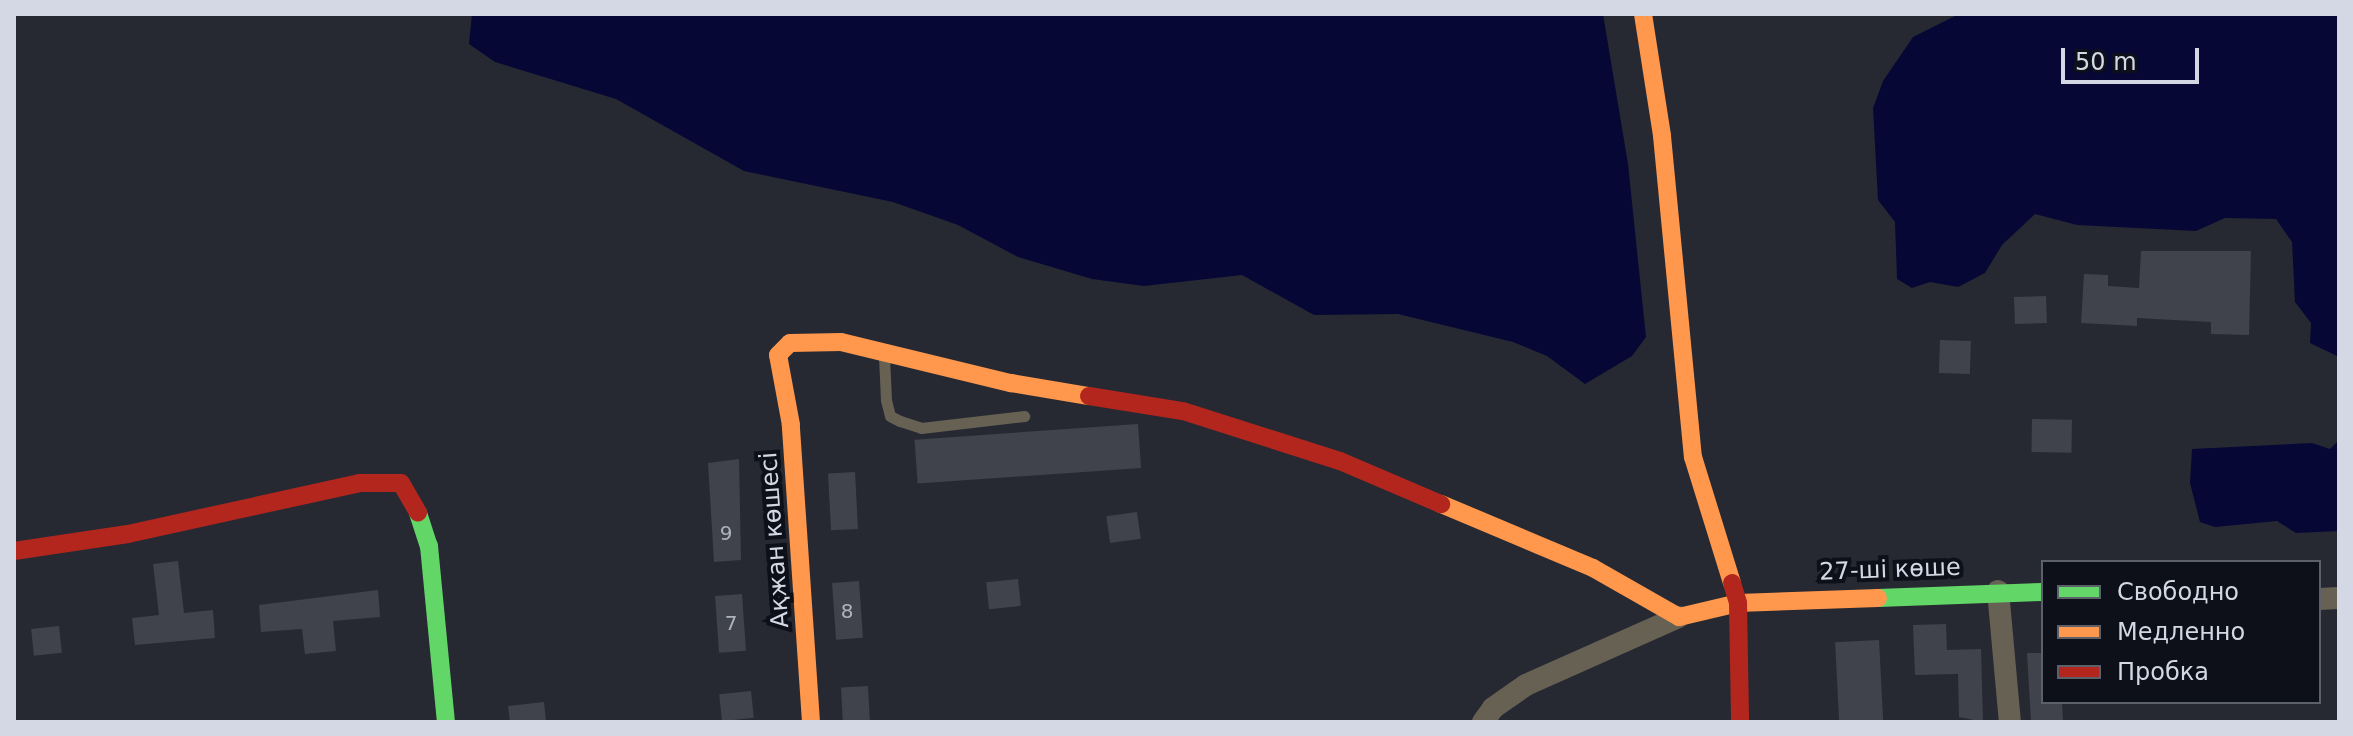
<!DOCTYPE html>
<meta charset="utf-8">
<style>
body{margin:0}
#map{position:relative;width:2353px;height:736px;overflow:hidden;background:#262932;font-family:"DejaVu Sans",sans-serif}
div>[style]{position:absolute}
.water>*{inset:0;background:#070736}
.building>*{inset:0;background:#40434b;transform-origin:0 0}
.lane>*{height:11px;margin:-5.5px;padding:0 5.5px;transform-origin:5.5px;border-radius:5.5px;background:#676154}
.street>*{height:22px;margin:-11px;padding:0 11px;transform-origin:11px;border-radius:11px;background:#676154}
.fast>*{height:18px;margin:-9px;padding:0 9px;transform-origin:9px;border-radius:9px;background:#63d668}
.slow>*{height:18px;margin:-9px;padding:0 9px;transform-origin:9px;border-radius:9px;background:#ff974d}
.jam>*{height:18px;margin:-9px;padding:0 9px;transform-origin:9px;border-radius:9px;background:#b3261e}
span{translate:-50% -50%;white-space:nowrap;text-align:center;line-height:1.15;-webkit-text-stroke:8px #0d1018;paint-order:stroke}
.number-label{font-size:20px;color:#aeb3be}
.number-label span{-webkit-text-stroke-width:0}
.street-label{font-size:24px;color:#d3d8e4}
.frame{position:absolute;inset:0;border:16px solid #d3d8e4;pointer-events:none}
.legend{position:absolute;left:2041px;top:560px;width:280px;height:144px;box-sizing:border-box;background:#0d1018;border:2px solid #5c606a;margin:0;padding:10px 14px;list-style:none;font-size:24px;color:#d3d8e4}
.legend li{display:flex;align-items:center;gap:16px;height:40px}
.legend b{width:40px;border:2px solid #5c606a}
.scale{position:absolute;left:2061px;top:48px;width:138px;height:36px;box-sizing:border-box;border:4px solid #d3d8e4;border-top:0;padding-left:10px;font-size:24px;line-height:28px;white-space:nowrap;color:#d3d8e4;-webkit-text-stroke:6px #0d1018;paint-order:stroke}
</style>
<div id="map">
<div class="water">
<i style="clip-path:polygon(472px 14px,1603px 14px,1628px 164px,1646px 337px,1632px 356px,1585px 384px,1547px 356px,1513px 342px,1398px 314px,1314px 315px,1242px 275px,1144px 286px,1092px 279px,1018px 257px,958px 225px,893px 202px,744px 171px,616px 99px,495px 62px,469px 44px)"></i>
<i style="clip-path:polygon(1959px 14px,2339px 14px,2339px 357px,2310px 343px,2311px 323px,2295px 302px,2292px 242px,2276px 219px,2225px 218px,2196px 231px,2077px 225px,2035px 214px,2002px 245px,1985px 273px,1958px 287px,1930px 282px,1912px 288px,1897px 279px,1895px 222px,1878px 200px,1873px 108px,1883px 81px,1913px 37px)"></i>
<i style="clip-path:polygon(2339px 440px,2339px 531px,2296px 533px,2277px 521px,2215px 527px,2200px 522px,2190px 483px,2192px 449px,2312px 443px,2330px 449px)"></i>
</div>
<div class="building">
<i style="clip-path:polygon(2141px 251px,2251px 251px,2249px 335px,2211px 334px,2211px 322px,2137px 318px,2137px 326px,2081px 323px,2084px 274px,2108px 275px,2108px 286px,2139px 288px)"></i>
<i style="left:2046px;top:296px;width:27px;height:32px;rotate:88deg"></i>
<i style="left:1940px;top:340px;width:31px;height:33px;rotate:2deg"></i>
<i style="left:2032px;top:419px;width:40px;height:33px;rotate:1deg"></i>
<i style="left:1138px;top:424px;width:44px;height:224px;rotate:86deg"></i>
<i style="clip-path:polygon(739px 459px,741px 560px,714px 562px,708px 463px)"></i>
<i style="left:855px;top:472px;width:57px;height:27px;rotate:87deg"></i>
<i style="left:1137px;top:512px;width:27px;height:31px;rotate:82deg"></i>
<i style="clip-path:polygon(178px 561px,184px 613px,213px 610px,215px 638px,135px 645px,132px 618px,159px 615px,153px 564px)"></i>
<i style="left:1018px;top:579px;width:27px;height:32px;rotate:84deg"></i>
<i style="left:859px;top:581px;width:57px;height:27px;rotate:86deg"></i>
<i style="clip-path:polygon(378px 590px,380px 617px,333px 621px,336px 651px,305px 654px,302px 629px,261px 632px,259px 605px)"></i>
<i style="left:742px;top:594px;width:57px;height:27px;rotate:86deg"></i>
<i style="clip-path:polygon(1946px 624px,1947px 650px,1981px 649px,1983px 722px,1959px 717px,1958px 674px,1915px 675px,1913px 625px)"></i>
<i style="left:59px;top:626px;width:27px;height:28px;rotate:84deg"></i>
<i style="left:1879px;top:640px;width:82px;height:44px;rotate:87deg"></i>
<i style="clip-path:polygon(2027px 653px,2043px 653px,2043px 702px,2062px 702px,2063px 722px,2031px 722px)"></i>
<i style="left:868px;top:686px;width:36px;height:27px;rotate:87deg"></i>
<i style="left:751px;top:691px;width:27px;height:32px;rotate:84deg"></i>
<i style="clip-path:polygon(544px 702px,546px 722px,510px 722px,508px 706px)"></i>
</div>
<div class="lane">
<i style="left:884px;top:356px;width:44px;rotate:87.4deg"></i>
<i style="left:886px;top:400px;width:16px;rotate:76deg"></i>
<i style="left:890px;top:416px;width:11px;rotate:27deg"></i>
<i style="left:900px;top:421px;width:22px;rotate:18deg"></i>
<i style="left:921px;top:428px;width:104px;rotate:-6.6deg"></i>
</div>
<div class="street">
<i style="left:1998px;top:591px;width:132px;rotate:84.8deg"></i>
<i style="left:2319px;top:599px;width:20px;rotate:-3deg"></i>
<i style="left:1483px;top:722px;width:17px;rotate:-54deg"></i>
<i style="left:1493px;top:708px;width:40px;rotate:-34.9deg"></i>
<i style="left:1526px;top:685px;width:167px;rotate:-24deg"></i>
</div>
<div class="fast">
<i style="left:418px;top:513px;width:35px;rotate:72deg"></i>
<i style="left:429px;top:546px;width:177px;rotate:84.5deg"></i>
<i style="left:1878px;top:598px;width:165px;rotate:-2.1deg"></i>
</div>
<div class="slow">
<i style="left:1643px;top:14px;width:123px;rotate:81.1deg"></i>
<i style="left:1662px;top:136px;width:322px;rotate:84.5deg"></i>
<i style="left:1693px;top:457px;width:132px;rotate:72.8deg"></i>
<i style="left:1441px;top:504px;width:165px;rotate:22.8deg"></i>
<i style="left:1593px;top:568px;width:99px;rotate:29.7deg"></i>
<i style="left:1679px;top:617px;width:61px;rotate:-13.3deg"></i>
<i style="left:1738px;top:603px;width:140px;rotate:-2deg"></i>
<i style="left:811px;top:722px;width:298px;rotate:-93.9deg"></i>
<i style="left:791px;top:425px;width:71px;rotate:-100.5deg"></i>
<i style="left:778px;top:355px;width:17px;rotate:-45deg"></i>
<i style="left:790px;top:343px;width:51px;rotate:-1.1deg"></i>
<i style="left:841px;top:342px;width:175px;rotate:13.6deg"></i>
<i style="left:1011px;top:383px;width:79px;rotate:9.5deg"></i>
</div>
<div class="jam">
<i style="left:1089px;top:396px;width:95px;rotate:9.1deg"></i>
<i style="left:1183px;top:411px;width:165px;rotate:17.7deg"></i>
<i style="left:1340px;top:461px;width:110px;rotate:23.1deg"></i>
<i style="left:14px;top:551px;width:115px;rotate:-8.5deg"></i>
<i style="left:128px;top:534px;width:237px;rotate:-12.4deg"></i>
<i style="left:359px;top:483px;width:42px"></i>
<i style="left:401px;top:483px;width:34px;rotate:60deg"></i>
<i style="left:1732px;top:583px;width:21px;rotate:73deg"></i>
<i style="left:1738px;top:603px;width:119px;rotate:89deg"></i>
</div>
<div class="number-label">
<span style="left:726px;top:533px">9</span>
<span style="left:847px;top:611px">8</span>
<span style="left:731px;top:623px">7</span>
</div>
<div class="street-label">
<span style="left:775px;top:540px;rotate:-94deg">Ақжан көшесі</span>
<span style="left:1890px;top:570px;rotate:-2deg">27-ші көше</span>
</div>
<div class="frame"></div>
<ul class="legend">
<li><b style="height:10px;background:#63d668"></b>Свободно</li>
<li><b style="height:10px;background:#ff974d"></b>Медленно</li>
<li><b style="height:10px;background:#b3261e"></b>Пробка</li>
</ul>
<div class="scale">50 m</div>
</div>
